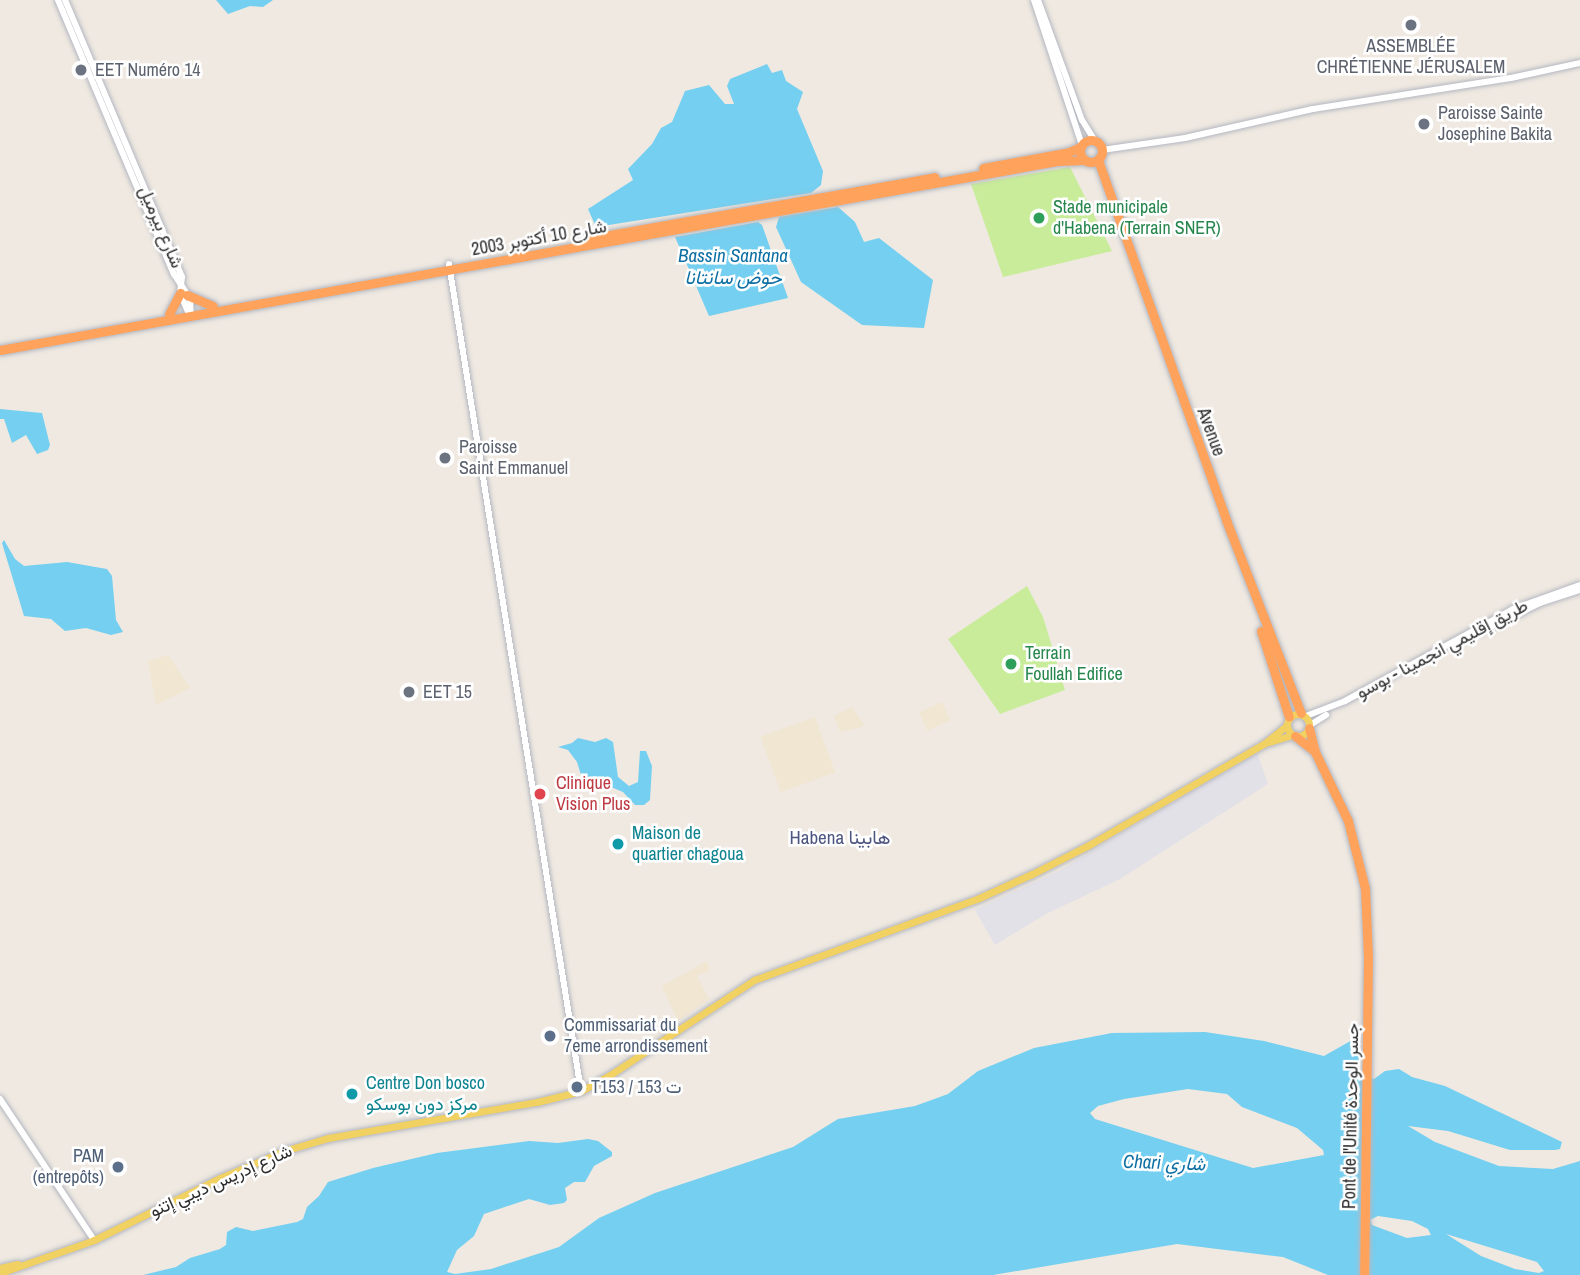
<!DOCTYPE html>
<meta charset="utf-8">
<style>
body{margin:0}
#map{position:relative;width:1580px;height:1275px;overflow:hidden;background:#efe9e1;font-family:"Archivo Narrow",Vazirmatn,sans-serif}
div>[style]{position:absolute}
.industrial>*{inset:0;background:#e3e1e8}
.education>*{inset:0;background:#f0e6d1;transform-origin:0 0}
.pitch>*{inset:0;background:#c9ec9a}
.water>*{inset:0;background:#75cff0}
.stream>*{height:2px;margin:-1px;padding:0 1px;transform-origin:1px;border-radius:1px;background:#75cff0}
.roads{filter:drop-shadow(0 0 2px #b4b7c1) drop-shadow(0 0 2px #b4b7c1)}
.secondary>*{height:6px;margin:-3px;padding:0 3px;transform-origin:3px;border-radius:3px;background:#fff}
.primary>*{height:7px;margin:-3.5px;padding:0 3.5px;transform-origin:3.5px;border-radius:3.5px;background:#f2d163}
.primary>.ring{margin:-3.5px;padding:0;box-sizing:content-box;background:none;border:7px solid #f2d163;border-radius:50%}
.highway>*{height:9px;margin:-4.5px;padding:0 4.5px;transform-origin:4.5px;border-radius:4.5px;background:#ffa35c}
.highway>.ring{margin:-4.5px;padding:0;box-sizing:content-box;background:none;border:9px solid #ffa35c;border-radius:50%}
.dots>*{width:19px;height:19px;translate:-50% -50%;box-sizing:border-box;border:4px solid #fff;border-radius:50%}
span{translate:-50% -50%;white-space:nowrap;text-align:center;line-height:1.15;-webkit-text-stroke:5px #fff;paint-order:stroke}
.worship-label{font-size:18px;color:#5b616d}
.left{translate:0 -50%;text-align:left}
.leisure-label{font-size:18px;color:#27864d}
.street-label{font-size:18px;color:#2e2e2e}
.health-label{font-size:18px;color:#be3a42}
.culture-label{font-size:18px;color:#0d838f}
.service-label{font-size:18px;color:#4e5e75}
.right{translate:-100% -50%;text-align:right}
.water-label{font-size:19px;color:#0d6fa3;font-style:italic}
.neighbourhood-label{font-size:19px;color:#4d5680}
</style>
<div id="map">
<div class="industrial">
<i style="clip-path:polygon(1257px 752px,1268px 784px,1120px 879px,1046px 914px,995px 945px,975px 910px,1059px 871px)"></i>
</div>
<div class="education">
<i style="clip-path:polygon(168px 655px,190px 688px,156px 705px,148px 661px)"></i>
<i style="left:942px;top:702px;width:20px;height:25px;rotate:66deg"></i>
<i style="clip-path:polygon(852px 707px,865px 726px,840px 732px,834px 716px)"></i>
<i style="left:815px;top:717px;width:59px;height:58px;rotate:70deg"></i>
<i style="clip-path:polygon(707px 961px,710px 970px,697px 976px,709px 999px,678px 1021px,662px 986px)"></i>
</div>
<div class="pitch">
<i style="clip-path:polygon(1070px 167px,1112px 251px,1003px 277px,971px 184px)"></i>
<i style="clip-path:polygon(1027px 586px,1043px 617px,1065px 690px,1000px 714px,948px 639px)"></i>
</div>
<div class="water">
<i style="clip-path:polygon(216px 0,273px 0,263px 7px,250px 6px,228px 14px)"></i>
<i style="clip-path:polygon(767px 64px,772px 73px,782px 70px,786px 81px,803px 92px,797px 109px,823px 171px,821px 185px,811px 193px,596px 227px,588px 209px,633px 180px,628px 169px,652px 144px,661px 128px,672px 122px,685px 91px,709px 85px,725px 104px,734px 104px,727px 86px,730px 79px)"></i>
<i style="clip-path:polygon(838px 207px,855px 222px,864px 242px,879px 238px,933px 280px,924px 328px,862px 325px,801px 282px,776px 227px,779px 217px)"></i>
<i style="clip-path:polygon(758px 222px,762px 225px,788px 298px,709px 316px,675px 237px)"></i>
<i style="clip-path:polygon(0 409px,42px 413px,50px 445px,48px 450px,37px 454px,26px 435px,12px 443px,4px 419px,0 419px)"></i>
<i style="clip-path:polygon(4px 540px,15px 559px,24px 566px,67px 562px,107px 569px,112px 576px,116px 620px,123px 632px,111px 635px,86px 628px,65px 631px,51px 619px,24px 616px,2px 543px)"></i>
<i style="clip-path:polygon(578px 738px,595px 742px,606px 738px,613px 742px,618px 777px,629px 786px,638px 782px,640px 751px,646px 751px,652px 766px,650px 800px,644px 805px,635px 805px,623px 792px,606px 785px,586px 791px,577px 762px,568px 750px,558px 747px,572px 743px)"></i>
<i style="clip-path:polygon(evenodd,1205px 1032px,1264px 1041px,1324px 1056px,1354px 1039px,1360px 1045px,1358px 1079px,1374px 1079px,1385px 1071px,1399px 1069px,1412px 1077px,1445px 1086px,1562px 1142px,1560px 1149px,1555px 1150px,1510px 1150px,1448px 1131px,1408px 1126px,1435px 1142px,1499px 1166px,1553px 1169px,1580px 1161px,1580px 1275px,1328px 1275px,1283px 1257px,1177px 1244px,993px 1275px,143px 1275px,176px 1267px,190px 1258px,220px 1249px,226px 1245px,227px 1232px,236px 1227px,253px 1231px,297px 1222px,303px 1219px,307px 1207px,319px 1196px,328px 1182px,373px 1168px,437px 1153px,529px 1141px,558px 1143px,588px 1139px,598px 1141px,612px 1152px,612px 1156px,594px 1166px,585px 1182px,574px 1182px,565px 1188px,567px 1200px,564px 1203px,550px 1205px,529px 1199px,484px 1214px,474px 1236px,457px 1250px,447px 1272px,455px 1274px,491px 1269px,559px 1247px,599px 1218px,655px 1193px,793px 1147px,838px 1119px,915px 1106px,948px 1094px,978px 1071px,1034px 1048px,1112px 1033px,1205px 1032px,1188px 1089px,1227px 1094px,1242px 1107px,1297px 1128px,1323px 1150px,1324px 1155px,1253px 1168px,1095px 1119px,1090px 1113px,1098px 1106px,1124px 1099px,1188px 1089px,1205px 1032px,1378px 1216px,1412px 1221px,1428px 1229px,1431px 1235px,1407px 1238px,1372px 1225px,1370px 1220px,1378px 1216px,1205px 1032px,1446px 1234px,1537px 1262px,1544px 1271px,1539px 1273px,1515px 1269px,1481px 1256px,1446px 1234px)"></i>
</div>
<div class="stream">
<i style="left:62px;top:0;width:19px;rotate:69deg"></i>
<i style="left:77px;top:36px;width:40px;rotate:68deg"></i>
<i style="left:95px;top:78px;width:68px;rotate:67.6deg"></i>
</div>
<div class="roads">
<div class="secondary">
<i style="left:58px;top:0;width:298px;rotate:67.1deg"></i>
<i style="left:174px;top:274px;width:30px;rotate:57deg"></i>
<i style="left:190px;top:299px;width:17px;rotate:87deg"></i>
<i style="left:65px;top:0;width:301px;rotate:67.1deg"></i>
<i style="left:182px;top:277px;width:16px;rotate:97deg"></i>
<i style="left:180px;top:293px;width:23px;rotate:67deg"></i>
<i style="left:1034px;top:0;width:153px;rotate:71.7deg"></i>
<i style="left:1038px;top:0;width:128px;rotate:69.9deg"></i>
<i style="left:1082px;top:120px;width:26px;rotate:58deg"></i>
<i style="left:1102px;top:150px;width:84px;rotate:-8.2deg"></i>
<i style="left:1185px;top:138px;width:131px;rotate:-12.8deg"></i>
<i style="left:1313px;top:109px;width:200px;rotate:-8.9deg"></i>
<i style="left:1511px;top:78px;width:71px;rotate:-12.3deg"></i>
<i style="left:449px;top:264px;width:837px;rotate:80.93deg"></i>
<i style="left:1480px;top:632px;width:67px;rotate:-25.8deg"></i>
<i style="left:1540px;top:603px;width:42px;rotate:-18deg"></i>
<i style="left:1306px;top:716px;width:42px;rotate:-21deg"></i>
<i style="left:1345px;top:701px;width:192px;rotate:-28.7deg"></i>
<i style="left:1513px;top:609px;width:71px;rotate:-19.7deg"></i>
<i style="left:1310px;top:725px;width:19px;rotate:-32deg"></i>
<i style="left:0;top:1099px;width:169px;rotate:56.3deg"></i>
</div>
<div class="primary">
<i class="ring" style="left:1287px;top:714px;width:15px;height:15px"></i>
<i style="left:1269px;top:742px;width:24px;rotate:-17deg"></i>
<i style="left:0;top:1268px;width:18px;rotate:-13deg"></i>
<i style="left:0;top:1273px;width:100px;rotate:-19.3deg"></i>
<i style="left:94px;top:1240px;width:140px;rotate:-26.2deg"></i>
<i style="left:220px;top:1178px;width:73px;rotate:-22.7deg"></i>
<i style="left:287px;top:1150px;width:43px;rotate:-16.3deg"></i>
<i style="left:328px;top:1138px;width:212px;rotate:-9.8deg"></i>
<i style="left:537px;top:1102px;width:45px;rotate:-14deg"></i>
<i style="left:581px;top:1091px;width:33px;rotate:-29deg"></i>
<i style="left:610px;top:1075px;width:173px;rotate:-33.4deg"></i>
<i style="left:754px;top:980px;width:239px;rotate:-20deg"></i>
<i style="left:979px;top:898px;width:58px;rotate:-24.4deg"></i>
<i style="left:1032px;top:874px;width:64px;rotate:-27deg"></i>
<i style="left:1089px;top:845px;width:203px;rotate:-30.1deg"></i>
<i style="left:1265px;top:743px;width:28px;rotate:-39deg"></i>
</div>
<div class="highway">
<i class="ring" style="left:1080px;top:140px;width:13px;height:13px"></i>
<i style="left:1098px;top:160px;width:382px;rotate:70.4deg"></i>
<i style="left:1226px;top:520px;width:207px;rotate:68.8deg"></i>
<i style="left:983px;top:168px;width:87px;rotate:-10.5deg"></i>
<i style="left:1069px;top:152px;width:12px;rotate:-24deg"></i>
<i style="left:587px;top:239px;width:353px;rotate:-10.1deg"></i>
<i style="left:187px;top:295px;width:28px;rotate:23deg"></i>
<i style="left:169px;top:314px;width:24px;rotate:-62deg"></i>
<i style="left:0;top:350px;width:1075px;rotate:-10.13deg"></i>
<i style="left:1058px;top:161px;width:25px;rotate:-2deg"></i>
<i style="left:1261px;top:631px;width:90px;rotate:72deg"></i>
<i style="left:1309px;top:728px;width:25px;rotate:76deg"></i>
<i style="left:1315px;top:752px;width:76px;rotate:64.4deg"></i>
<i style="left:1348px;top:821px;width:69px;rotate:75.8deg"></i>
<i style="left:1365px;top:888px;width:70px;rotate:87.5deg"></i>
<i style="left:1368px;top:958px;width:317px;rotate:90.7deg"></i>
<i style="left:1295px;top:736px;width:24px;rotate:38deg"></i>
</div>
</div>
<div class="dots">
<i style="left:1411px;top:25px;background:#6b7280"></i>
<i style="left:81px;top:70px;background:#6b7280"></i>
<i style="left:1424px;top:124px;background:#6b7280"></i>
<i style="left:1039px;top:218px;background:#2e9e5b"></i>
<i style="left:445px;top:458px;background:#6b7280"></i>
<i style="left:1011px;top:664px;background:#2e9e5b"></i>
<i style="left:409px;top:692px;background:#6b7280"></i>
<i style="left:540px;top:794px;background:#e0444e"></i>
<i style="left:618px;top:844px;background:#0f9aa8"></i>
<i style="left:550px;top:1036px;background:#5c6f8a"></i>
<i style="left:577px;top:1087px;background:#5c6f8a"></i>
<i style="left:352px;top:1094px;background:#0f9aa8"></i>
<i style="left:118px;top:1167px;background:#5c6f8a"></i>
</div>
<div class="worship-label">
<span style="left:1411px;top:57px">ASSEMBLÉE<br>CHRÉTIENNE JÉRUSALEM</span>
<span class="left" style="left:95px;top:70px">EET Numéro 14</span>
<span class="left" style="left:1438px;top:124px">Paroisse Sainte<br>Josephine Bakita</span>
<span class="left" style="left:459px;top:458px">Paroisse<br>Saint Emmanuel</span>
<span class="left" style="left:423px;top:692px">EET 15</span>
</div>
<div class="leisure-label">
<span class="left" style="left:1053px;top:218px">Stade municipale<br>d'Habena (Terrain SNER)</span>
<span class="left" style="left:1025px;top:664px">Terrain<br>Foullah Edifice</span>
</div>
<div class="street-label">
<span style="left:161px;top:227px;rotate:67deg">شارع بيرميل</span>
<span style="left:539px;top:238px;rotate:-10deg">شارع 10 أكتوبر 2003</span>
<span style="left:1211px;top:432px;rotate:70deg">Avenue</span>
<span style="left:1442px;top:649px;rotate:-28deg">طريق إقليمي انجمينا - بوسو</span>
<span style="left:1351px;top:1116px;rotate:-89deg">Pont de l'Unité جسر الوحدة</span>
<span style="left:221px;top:1181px;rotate:-24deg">شارع إدريس ديبي إتنو</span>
</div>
<div class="health-label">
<span class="left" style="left:556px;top:794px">Clinique<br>Vision Plus</span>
</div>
<div class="culture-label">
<span class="left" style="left:632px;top:844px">Maison de<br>quartier chagoua</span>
<span class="left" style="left:366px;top:1094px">Centre Don bosco<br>مركز دون بوسكو</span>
</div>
<div class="service-label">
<span class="left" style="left:564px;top:1036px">Commissariat du<br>7eme arrondissement</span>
<span class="left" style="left:591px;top:1087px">T153 / ت 153</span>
<span class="right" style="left:104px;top:1167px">PAM<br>(entrepôts)</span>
</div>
<div class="water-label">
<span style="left:733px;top:267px">Bassin Santana<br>حوض سانتانا</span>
<span style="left:1164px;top:1163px;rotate:2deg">Chari شاري</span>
</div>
<div class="neighbourhood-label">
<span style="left:840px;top:838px">Habena هابينا</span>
</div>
</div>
